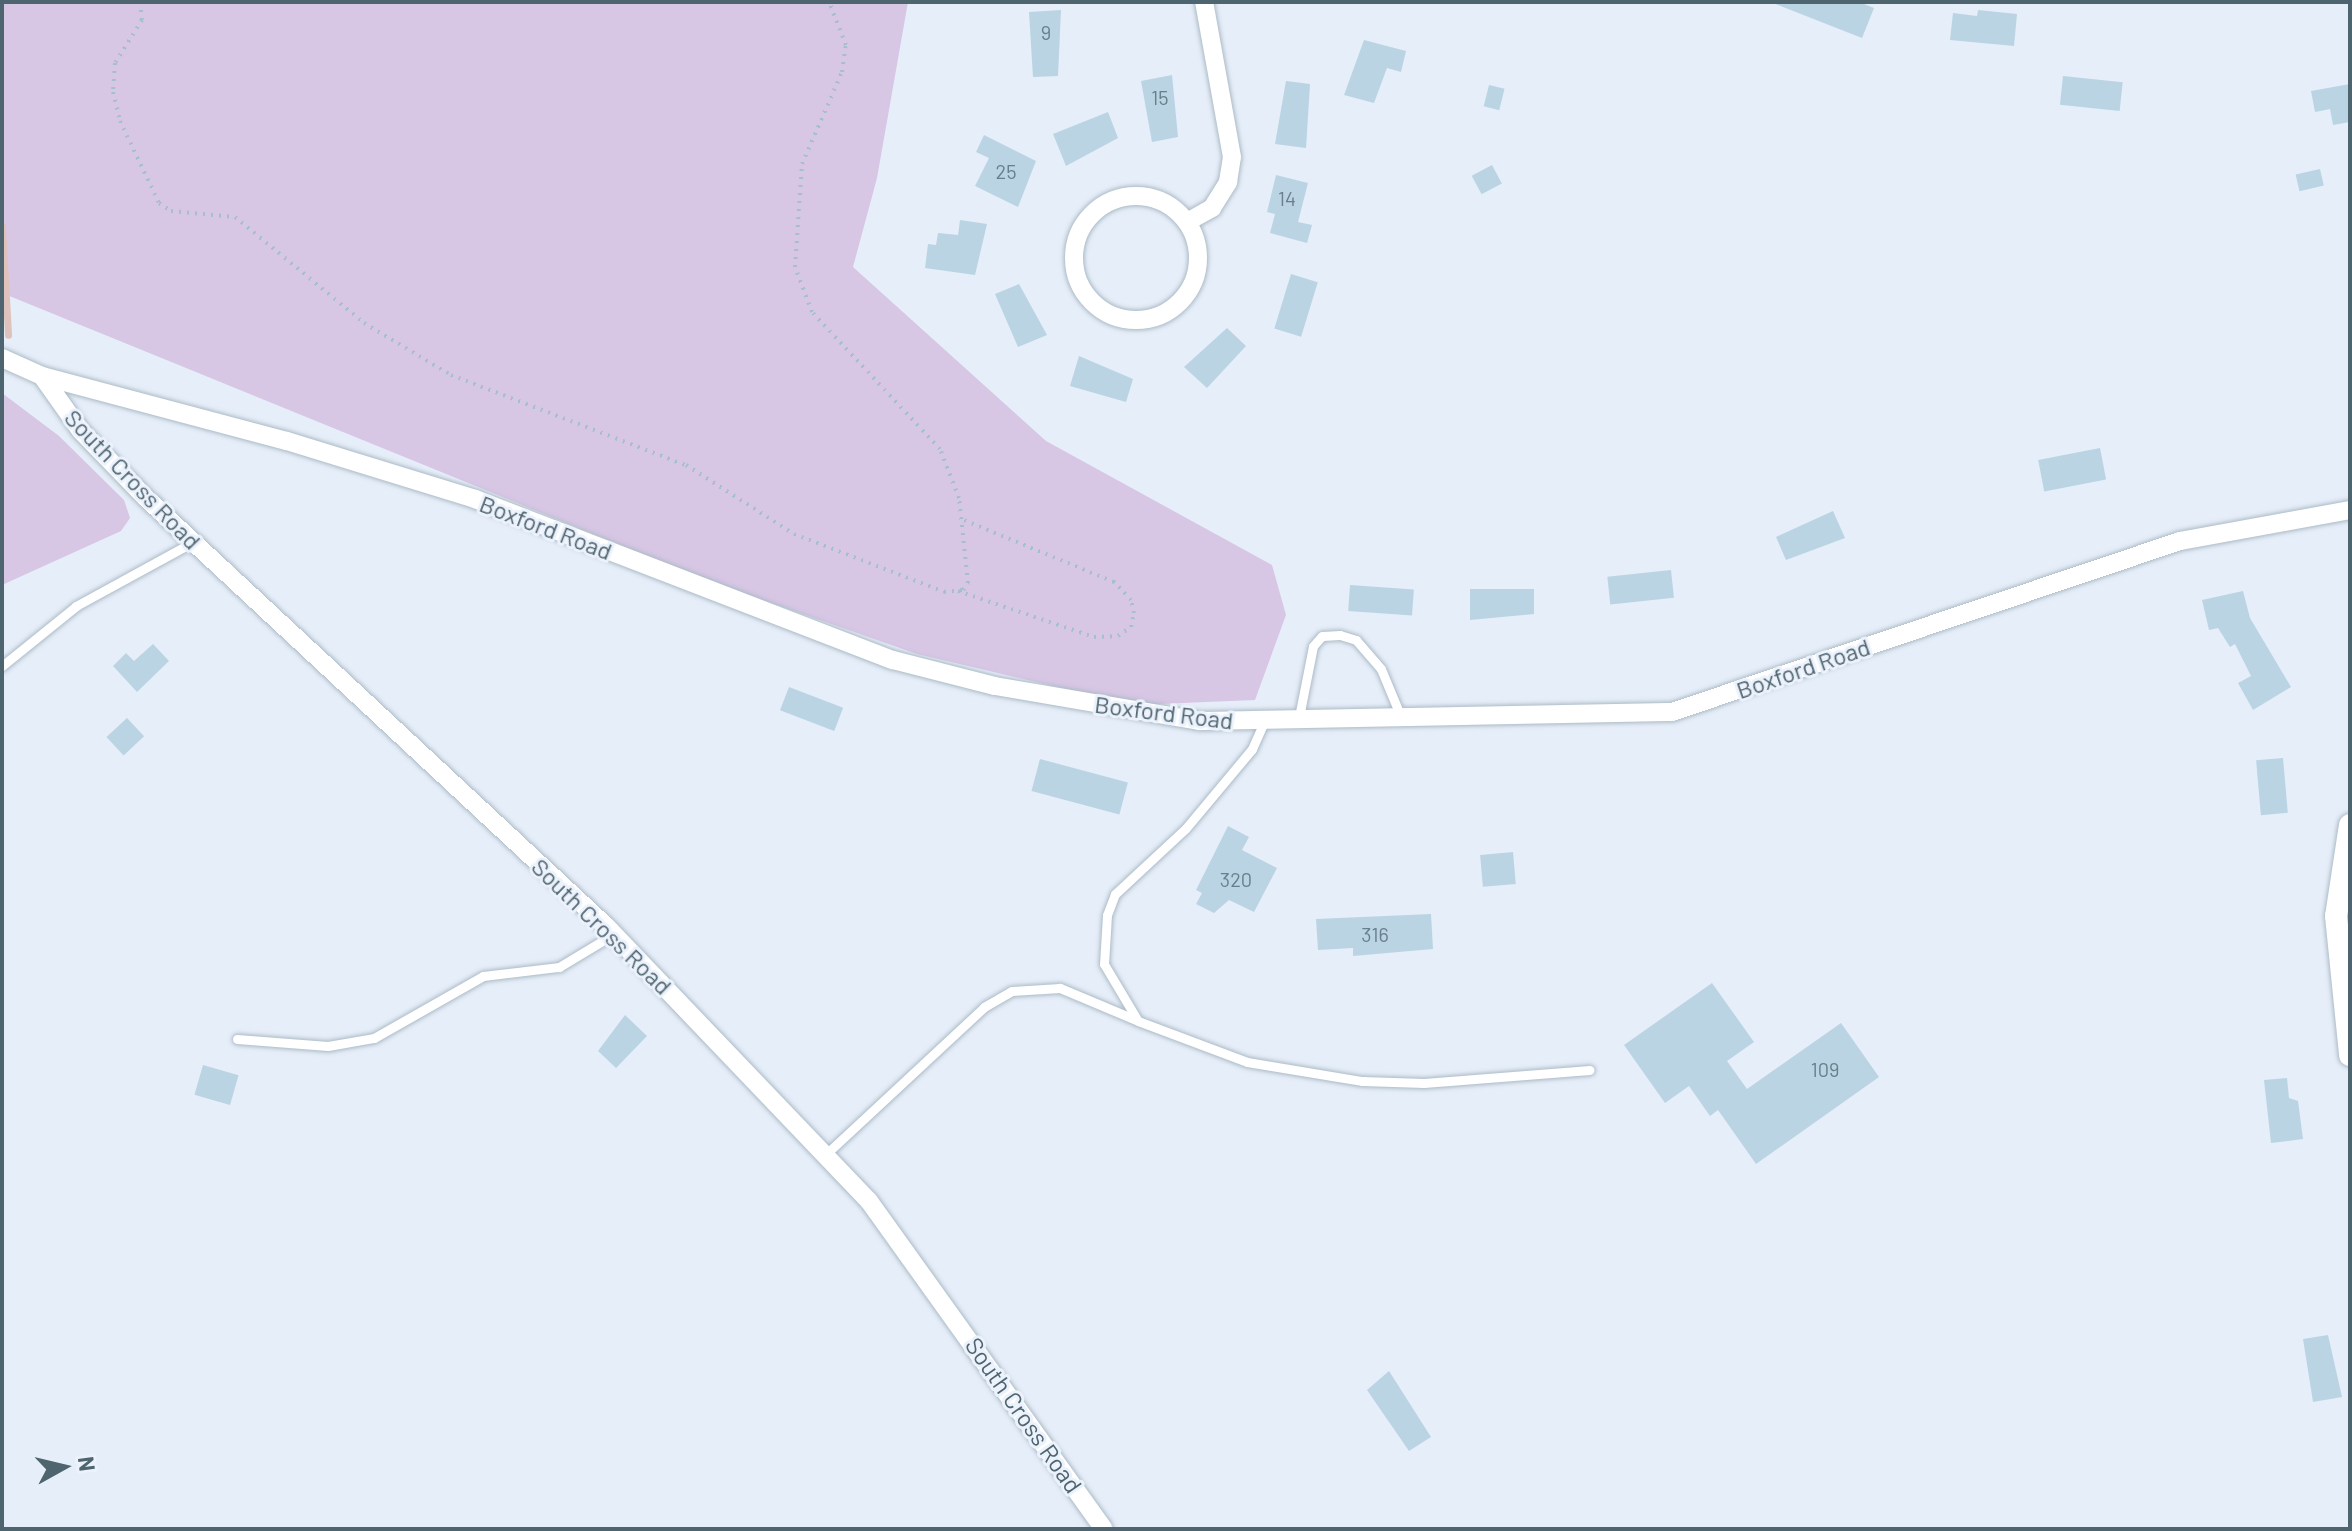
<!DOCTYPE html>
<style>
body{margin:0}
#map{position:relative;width:2352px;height:1531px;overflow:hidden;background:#e6eef9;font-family:Barlow,sans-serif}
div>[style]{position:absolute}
.green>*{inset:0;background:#d8c6e5}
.stream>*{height:7px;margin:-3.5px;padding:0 3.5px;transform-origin:3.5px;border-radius:3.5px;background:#e0c2bd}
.building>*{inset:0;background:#bad4e4;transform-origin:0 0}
.path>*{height:4px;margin-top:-2px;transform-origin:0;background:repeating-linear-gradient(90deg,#a5bfcf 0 2px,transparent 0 8px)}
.roads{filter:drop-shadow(0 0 2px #acbbc6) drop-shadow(0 0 2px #acbbc6)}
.service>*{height:9px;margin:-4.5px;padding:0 4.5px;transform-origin:4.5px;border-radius:4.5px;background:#fff}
.minor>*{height:18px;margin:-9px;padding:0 9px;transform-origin:9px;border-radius:9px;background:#fff}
.minor>.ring{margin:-9px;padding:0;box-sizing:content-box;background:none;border:18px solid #fff;border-radius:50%}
.tertiary>*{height:22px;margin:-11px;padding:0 11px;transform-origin:11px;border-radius:11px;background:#fff}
span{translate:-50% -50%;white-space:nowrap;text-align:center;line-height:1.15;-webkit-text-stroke:6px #ecf2fc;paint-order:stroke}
.number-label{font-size:20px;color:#69808c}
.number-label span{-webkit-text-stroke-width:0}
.street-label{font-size:24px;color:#4e646f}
.frame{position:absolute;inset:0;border:4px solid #4e646f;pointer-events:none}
.north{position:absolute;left:24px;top:1427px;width:80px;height:80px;-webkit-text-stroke:6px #ecf2fc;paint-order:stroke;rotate:82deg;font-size:22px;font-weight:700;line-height:32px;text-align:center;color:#4e646f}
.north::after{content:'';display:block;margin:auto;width:28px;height:36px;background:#4e646f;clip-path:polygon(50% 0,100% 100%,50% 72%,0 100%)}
</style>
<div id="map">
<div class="green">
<i style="clip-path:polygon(2px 2px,908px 2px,877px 178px,853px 267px,1046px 441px,1272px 565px,1286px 615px,1255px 700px,1134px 705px,917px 654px,706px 580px,2px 293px)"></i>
<i style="clip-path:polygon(2px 393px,59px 436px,124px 500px,130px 518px,121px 531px,2px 585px)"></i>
</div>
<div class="stream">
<i style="left:2px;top:226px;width:109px;rotate:86.8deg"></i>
</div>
<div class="building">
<i style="clip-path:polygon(1859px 2px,1874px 8px,1862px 38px,1773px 3px)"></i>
<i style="clip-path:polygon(1061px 10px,1058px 76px,1033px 77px,1029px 12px)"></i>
<i style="clip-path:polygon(1978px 10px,2017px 14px,2014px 46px,1950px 40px,1953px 13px,1977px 16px)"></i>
<i style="clip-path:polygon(1364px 40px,1406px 51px,1401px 72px,1387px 68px,1374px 103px,1344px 95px)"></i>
<i style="clip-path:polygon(1172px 75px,1178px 137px,1152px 142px,1141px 81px)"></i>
<i style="left:2063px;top:76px;width:60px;height:29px;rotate:6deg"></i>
<i style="clip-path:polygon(1286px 81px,1310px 84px,1306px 148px,1275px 144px)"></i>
<i style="clip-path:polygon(2350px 84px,2350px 122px,2333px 125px,2330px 109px,2315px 112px,2311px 91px)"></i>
<i style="left:1489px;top:85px;width:16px;height:22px;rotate:14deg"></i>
<i style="clip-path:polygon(1108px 112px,1118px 138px,1066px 166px,1053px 134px)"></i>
<i style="clip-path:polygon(984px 135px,1036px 161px,1018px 207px,975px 186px,989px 158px,976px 152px)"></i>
<i style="left:1492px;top:165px;width:21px;height:23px;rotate:62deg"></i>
<i style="left:2320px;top:169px;width:17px;height:25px;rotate:77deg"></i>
<i style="clip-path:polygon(1276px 175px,1308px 183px,1298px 222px,1312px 225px,1307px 243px,1270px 233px,1275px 214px,1267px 212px)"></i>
<i style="clip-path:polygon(960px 220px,987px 224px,975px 275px,925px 268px,928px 244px,936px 245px,938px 233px,958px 235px)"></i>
<i style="left:1291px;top:274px;width:28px;height:57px;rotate:17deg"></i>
<i style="clip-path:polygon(1019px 284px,1047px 335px,1018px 347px,995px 294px)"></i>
<i style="clip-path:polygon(1227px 328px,1246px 346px,1207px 388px,1184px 367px)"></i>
<i style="clip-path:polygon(1079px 356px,1133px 379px,1126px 402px,1070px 386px)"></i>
<i style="left:2100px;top:448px;width:32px;height:63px;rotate:79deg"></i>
<i style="clip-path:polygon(1833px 511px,1845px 538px,1786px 560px,1776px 537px)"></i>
<i style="left:1671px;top:570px;width:28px;height:64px;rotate:84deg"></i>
<i style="left:1350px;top:585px;width:64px;height:26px;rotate:4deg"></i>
<i style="clip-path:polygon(1470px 589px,1534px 589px,1534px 614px,1470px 620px)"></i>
<i style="clip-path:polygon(2243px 591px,2250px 618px,2291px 687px,2253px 710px,2238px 683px,2251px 676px,2235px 644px,2230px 647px,2218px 628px,2209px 630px,2202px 600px)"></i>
<i style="clip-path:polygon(153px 644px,169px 661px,137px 692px,113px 666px,126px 653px,134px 661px)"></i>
<i style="left:789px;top:687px;width:58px;height:25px;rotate:21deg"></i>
<i style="left:127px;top:718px;width:25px;height:28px;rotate:47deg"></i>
<i style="left:2283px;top:758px;width:55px;height:27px;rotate:85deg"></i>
<i style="left:1040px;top:759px;width:91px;height:33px;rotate:15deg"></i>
<i style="clip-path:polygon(1228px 826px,1249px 837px,1242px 850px,1277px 868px,1254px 912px,1229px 900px,1214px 913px,1196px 904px,1202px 893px,1196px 890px)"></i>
<i style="left:1513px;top:852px;width:32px;height:33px;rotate:85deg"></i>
<i style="clip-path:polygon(1431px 914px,1433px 949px,1353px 956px,1353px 948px,1318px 950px,1316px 919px)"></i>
<i style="clip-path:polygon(1712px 983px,1754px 1042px,1727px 1061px,1747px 1089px,1841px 1023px,1879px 1077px,1756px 1164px,1718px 1110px,1710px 1116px,1689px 1086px,1665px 1103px,1624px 1045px)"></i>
<i style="clip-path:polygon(625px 1015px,647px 1036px,616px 1068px,598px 1051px)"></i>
<i style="left:203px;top:1065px;width:37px;height:31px;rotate:16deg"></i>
<i style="clip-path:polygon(2287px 1078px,2289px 1098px,2298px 1101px,2303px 1139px,2271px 1143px,2264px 1080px)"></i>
<i style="clip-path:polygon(2328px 1335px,2342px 1397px,2313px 1402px,2303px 1339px)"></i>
<i style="clip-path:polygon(1389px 1371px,1431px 1437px,1409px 1451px,1367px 1390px)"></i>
</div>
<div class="path">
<i style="left:140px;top:2px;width:18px;rotate:84deg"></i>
<i style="left:142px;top:20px;width:51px;rotate:122.1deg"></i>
<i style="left:115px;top:63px;width:29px;rotate:94deg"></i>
<i style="left:113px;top:92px;width:30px;rotate:76deg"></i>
<i style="left:120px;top:121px;width:91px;rotate:64.6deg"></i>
<i style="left:159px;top:203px;width:14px;rotate:34deg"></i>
<i style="left:171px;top:211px;width:64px;rotate:5.4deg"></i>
<i style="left:235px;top:217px;width:167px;rotate:39.4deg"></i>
<i style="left:364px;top:323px;width:101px;rotate:30.9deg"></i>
<i style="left:451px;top:375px;width:252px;rotate:21deg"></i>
<i style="left:686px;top:465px;width:128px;rotate:32.6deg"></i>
<i style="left:794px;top:534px;width:161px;rotate:21.1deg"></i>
<i style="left:944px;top:592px;width:19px;rotate:-6deg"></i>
<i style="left:963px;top:590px;width:9px;rotate:-54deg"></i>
<i style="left:968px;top:583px;width:85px;rotate:-96deg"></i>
<i style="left:959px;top:498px;width:53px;rotate:-111.2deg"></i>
<i style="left:940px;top:449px;width:187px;rotate:-133.1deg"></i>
<i style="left:812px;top:312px;width:48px;rotate:-110.7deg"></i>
<i style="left:795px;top:267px;width:103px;rotate:-86.1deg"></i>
<i style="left:802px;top:164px;width:100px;rotate:-66.5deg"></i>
<i style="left:842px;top:72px;width:27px;rotate:-82deg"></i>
<i style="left:846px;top:45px;width:46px;rotate:-111.6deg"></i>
<i style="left:958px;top:591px;width:144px;rotate:18.7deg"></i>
<i style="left:1094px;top:637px;width:24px;rotate:-2deg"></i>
<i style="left:1118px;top:636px;width:16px;rotate:-35deg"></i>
<i style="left:1131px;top:627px;width:14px;rotate:-78deg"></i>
<i style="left:1134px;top:613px;width:13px;rotate:-103deg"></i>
<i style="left:1131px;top:600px;width:25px;rotate:-133deg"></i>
<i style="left:1114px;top:582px;width:165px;rotate:-157.6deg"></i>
</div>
<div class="roads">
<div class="service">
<i style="left:2px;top:666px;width:95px;rotate:-39deg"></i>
<i style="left:76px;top:606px;width:133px;rotate:-28.7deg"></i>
<i style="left:1264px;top:722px;width:30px;rotate:114deg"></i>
<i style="left:1252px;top:749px;width:104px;rotate:129.9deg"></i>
<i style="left:1185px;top:829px;width:96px;rotate:137.1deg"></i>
<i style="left:1115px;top:894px;width:22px;rotate:111deg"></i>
<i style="left:1107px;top:915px;width:49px;rotate:93.5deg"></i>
<i style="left:1104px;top:964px;width:66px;rotate:59.2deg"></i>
<i style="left:1138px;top:1021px;width:116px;rotate:20.6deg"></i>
<i style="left:1247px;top:1062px;width:117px;rotate:9.4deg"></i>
<i style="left:1362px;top:1081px;width:62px;rotate:1.8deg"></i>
<i style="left:1424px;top:1083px;width:166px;rotate:-4.5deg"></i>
<i style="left:1298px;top:722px;width:77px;rotate:-78.8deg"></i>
<i style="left:1313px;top:646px;width:13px;rotate:-48deg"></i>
<i style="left:1322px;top:636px;width:18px;rotate:-3deg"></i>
<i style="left:1340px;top:635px;width:17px;rotate:17deg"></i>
<i style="left:1356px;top:640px;width:38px;rotate:49deg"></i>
<i style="left:1381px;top:669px;width:52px;rotate:67.4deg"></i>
<i style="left:237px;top:1039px;width:91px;rotate:4.4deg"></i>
<i style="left:328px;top:1046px;width:47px;rotate:-9.9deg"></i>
<i style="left:374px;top:1038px;width:125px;rotate:-29.6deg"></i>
<i style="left:483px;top:976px;width:77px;rotate:-6.8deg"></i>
<i style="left:559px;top:967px;width:64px;rotate:-31deg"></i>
<i style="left:825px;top:1155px;width:217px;rotate:-42.9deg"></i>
<i style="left:984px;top:1007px;width:32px;rotate:-30deg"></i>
<i style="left:1012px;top:991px;width:48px;rotate:-3.6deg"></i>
<i style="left:1060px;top:988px;width:82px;rotate:22.8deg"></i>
</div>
<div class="minor">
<i class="ring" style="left:1074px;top:196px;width:106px;height:106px"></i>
<i style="left:1187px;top:222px;width:29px;rotate:-29deg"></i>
<i style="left:1212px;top:208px;width:31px;rotate:-58deg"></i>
<i style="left:1228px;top:182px;width:25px;rotate:-81deg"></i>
<i style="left:1232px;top:157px;width:158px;rotate:-100.2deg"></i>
<i style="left:2px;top:358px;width:44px;rotate:24.2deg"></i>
<i style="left:42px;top:376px;width:253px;rotate:14.9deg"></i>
<i style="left:287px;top:441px;width:197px;rotate:17.1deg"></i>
<i style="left:475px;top:499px;width:448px;rotate:21.1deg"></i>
<i style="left:893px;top:660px;width:105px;rotate:14.3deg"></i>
<i style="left:995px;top:686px;width:207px;rotate:9.7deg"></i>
<i style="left:1199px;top:721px;width:473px;rotate:-1.1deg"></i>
<i style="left:1672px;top:712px;width:536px;rotate:-18.6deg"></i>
<i style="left:2180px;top:541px;width:173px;rotate:-10.3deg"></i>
<i style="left:42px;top:376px;width:67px;rotate:54.7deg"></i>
<i style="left:81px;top:431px;width:93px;rotate:45.9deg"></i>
<i style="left:146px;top:498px;width:630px;rotate:42.94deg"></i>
<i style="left:607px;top:927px;width:379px;rotate:46.3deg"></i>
<i style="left:869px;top:1201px;width:403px;rotate:54.4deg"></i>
</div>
<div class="tertiary">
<i style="left:2350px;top:825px;width:92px;rotate:98.7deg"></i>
<i style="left:2336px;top:916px;width:140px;rotate:84.2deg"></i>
</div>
</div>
<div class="number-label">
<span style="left:1046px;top:32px">9</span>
<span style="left:1160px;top:97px">15</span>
<span style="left:1006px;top:171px">25</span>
<span style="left:1287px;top:198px">14</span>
<span style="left:1236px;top:879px">320</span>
<span style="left:1375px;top:934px">316</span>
<span style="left:1825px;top:1069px">109</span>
</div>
<div class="street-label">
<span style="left:133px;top:479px;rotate:46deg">South Cross Road</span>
<span style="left:546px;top:527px;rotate:21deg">Boxford Road</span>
<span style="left:1803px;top:668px;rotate:-19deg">Boxford Road</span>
<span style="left:1164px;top:712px;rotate:7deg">Boxford Road</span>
<span style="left:602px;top:926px;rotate:44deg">South Cross Road</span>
<span style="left:1024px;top:1415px;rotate:55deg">South Cross Road</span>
</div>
<div class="frame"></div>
<div class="north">N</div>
</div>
